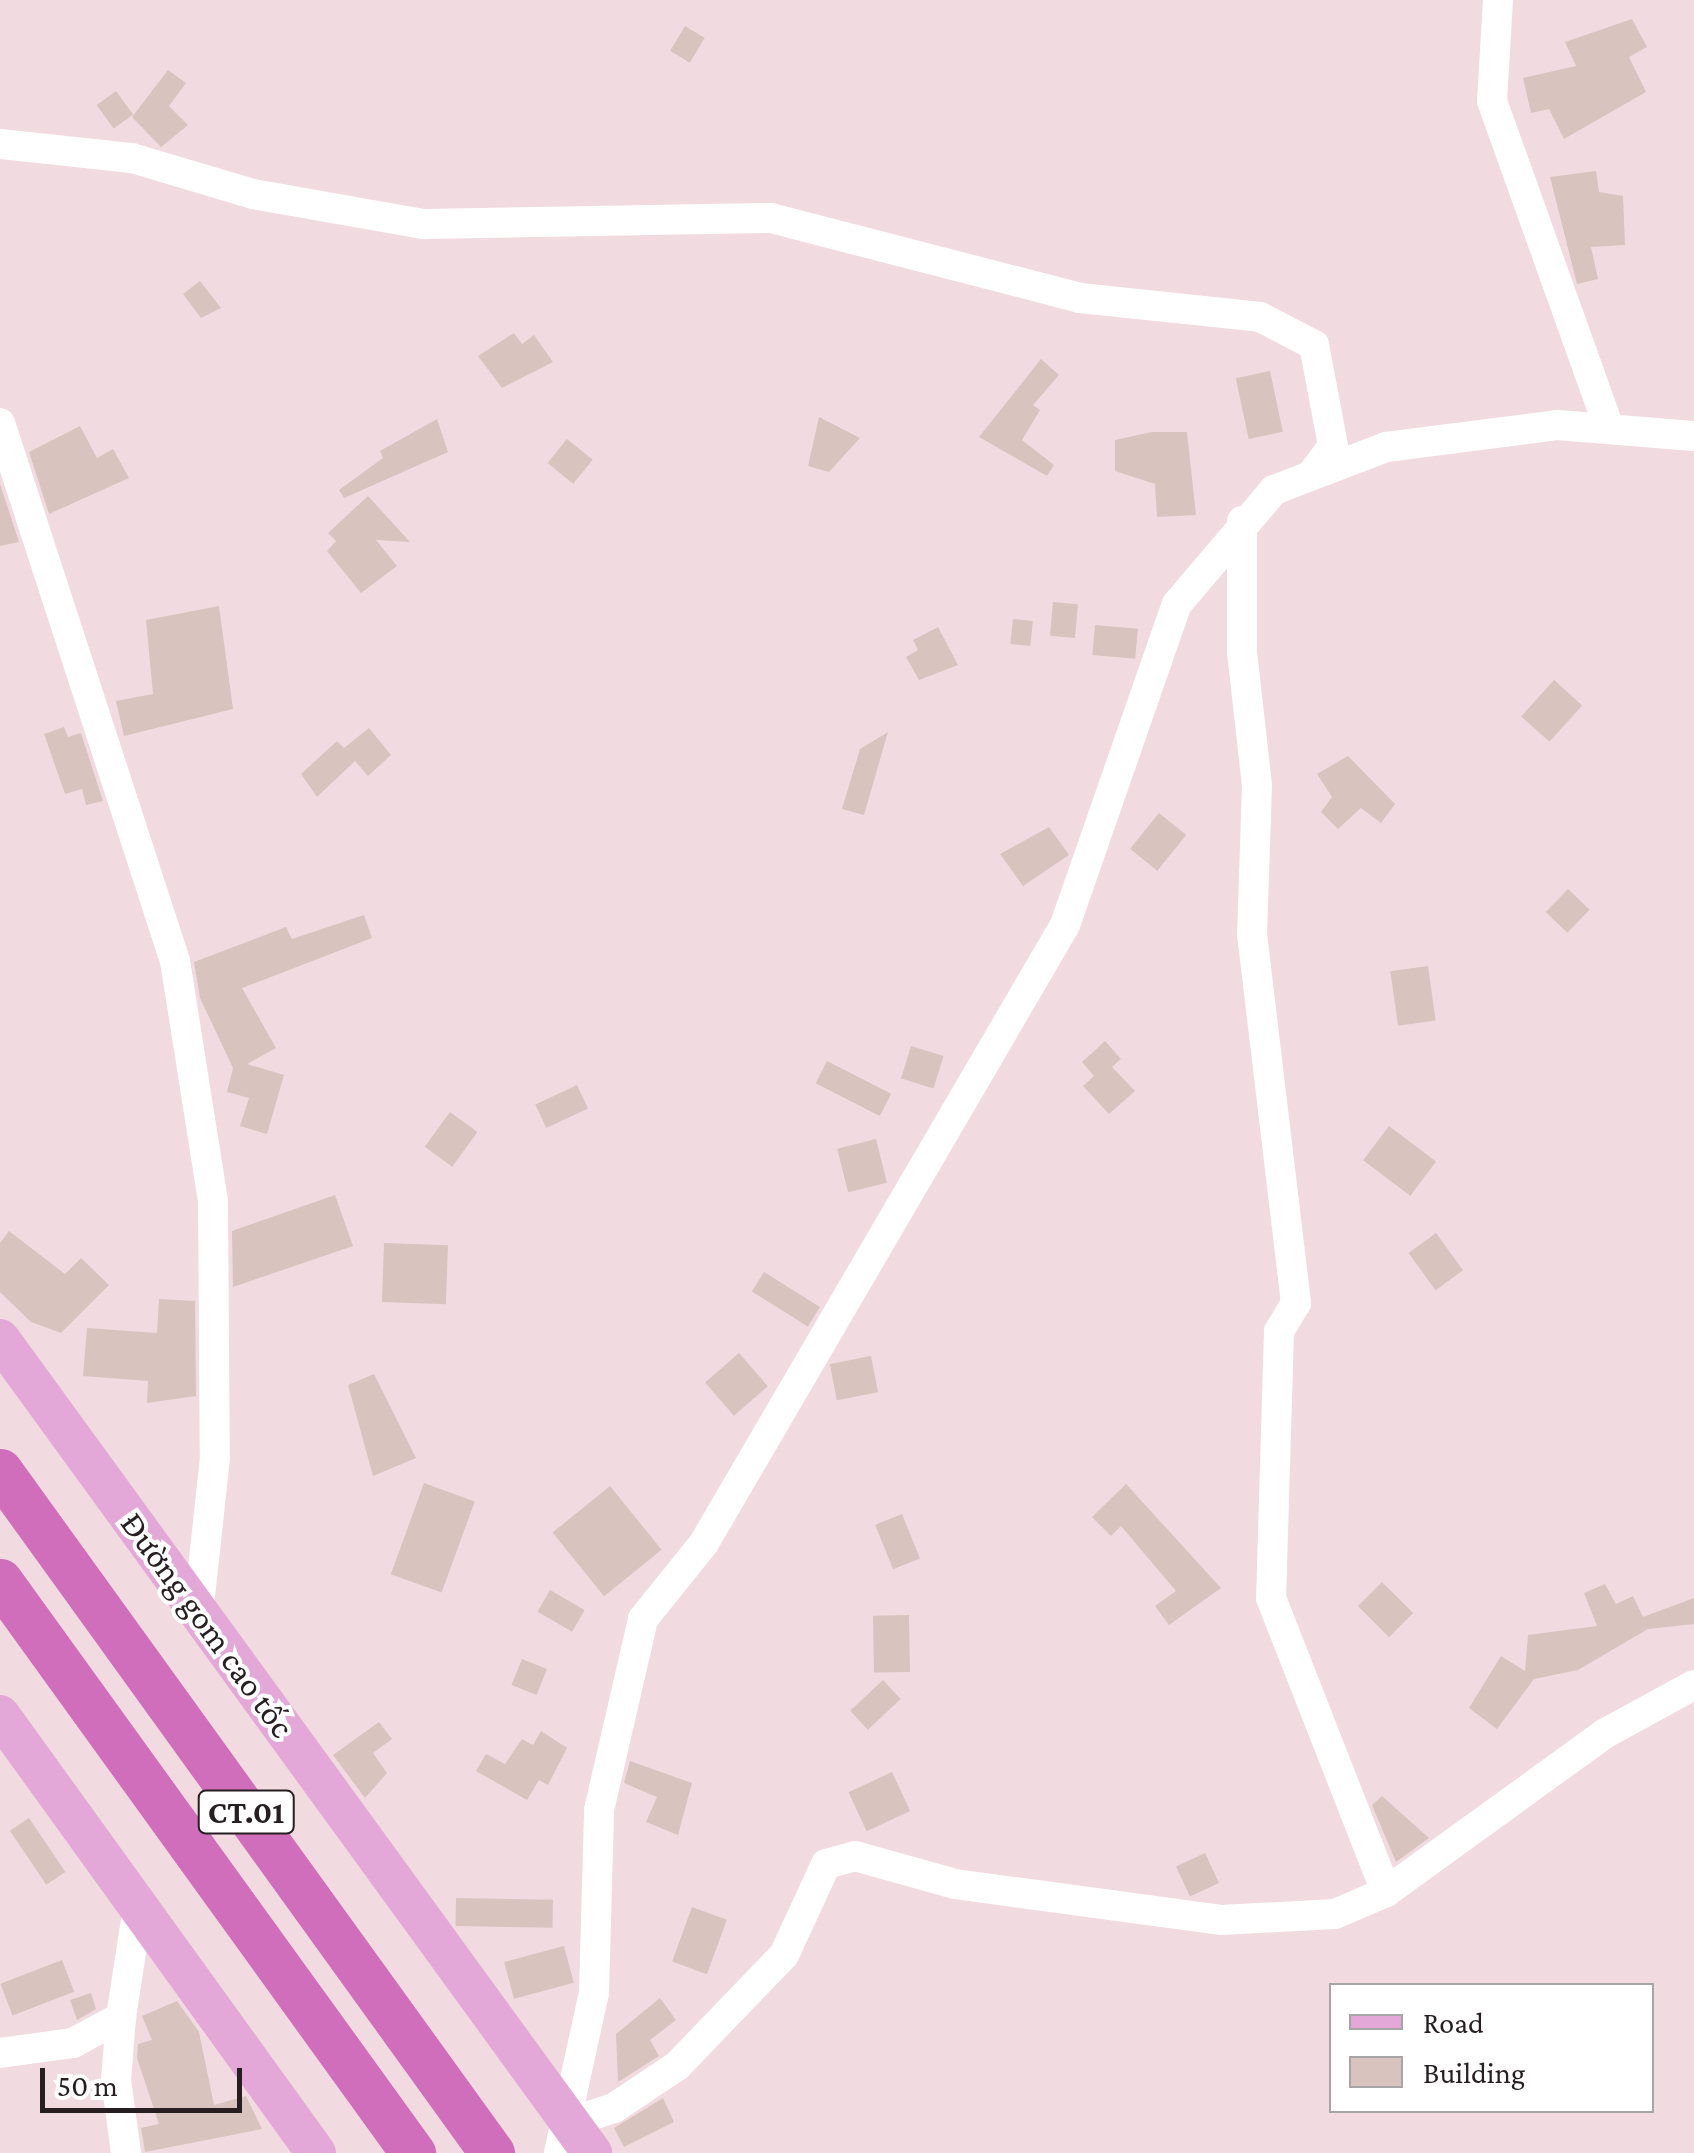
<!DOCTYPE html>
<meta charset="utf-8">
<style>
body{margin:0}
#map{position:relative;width:1694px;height:2153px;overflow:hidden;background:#f1dbe0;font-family:"Crimson Pro",serif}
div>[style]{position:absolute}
.building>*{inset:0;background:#d8c3bf;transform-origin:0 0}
.minor>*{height:30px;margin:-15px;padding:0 15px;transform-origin:15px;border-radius:15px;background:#fff}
.major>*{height:40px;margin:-20px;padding:0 20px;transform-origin:20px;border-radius:20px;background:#e3a8d7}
.highway>*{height:45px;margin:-22.5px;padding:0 22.5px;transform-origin:22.5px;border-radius:22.5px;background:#d16ebc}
span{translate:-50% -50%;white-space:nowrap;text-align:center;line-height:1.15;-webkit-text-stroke:8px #fff;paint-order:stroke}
.shield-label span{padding:2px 8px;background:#fff;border:2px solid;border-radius:8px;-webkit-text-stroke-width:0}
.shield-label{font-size:32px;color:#261e20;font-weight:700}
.street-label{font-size:35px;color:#261e20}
.legend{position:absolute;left:1329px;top:1983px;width:325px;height:130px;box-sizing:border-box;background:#fff;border:2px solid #a8a5a6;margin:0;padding:12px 18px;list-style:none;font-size:30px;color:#261e20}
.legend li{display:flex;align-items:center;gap:20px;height:50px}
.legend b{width:50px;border:2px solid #a8a5a6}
.scale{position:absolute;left:40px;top:2068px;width:202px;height:45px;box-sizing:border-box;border:5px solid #261e20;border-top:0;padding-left:12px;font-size:30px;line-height:35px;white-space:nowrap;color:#261e20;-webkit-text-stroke:8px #fff;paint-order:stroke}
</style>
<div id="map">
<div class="building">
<i style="clip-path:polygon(1632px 19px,1647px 47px,1629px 57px,1646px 92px,1564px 139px,1549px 109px,1531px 113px,1523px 78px,1576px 66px,1565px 42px)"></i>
<i style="left:685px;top:26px;width:23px;height:29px;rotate:31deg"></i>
<i style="clip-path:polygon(168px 70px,186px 83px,169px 106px,188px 125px,161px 147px,132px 117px)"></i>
<i style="left:116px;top:91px;width:29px;height:24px;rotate:54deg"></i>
<i style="clip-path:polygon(1596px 171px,1599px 192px,1623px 196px,1625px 245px,1591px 247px,1598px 279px,1577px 284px,1550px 177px)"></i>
<i style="clip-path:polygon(200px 281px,221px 308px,201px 318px,183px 294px)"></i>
<i style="clip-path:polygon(514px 333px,522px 344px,534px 335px,553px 362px,502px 388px,478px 356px)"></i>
<i style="clip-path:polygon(1041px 359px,1059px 375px,1033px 405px,1040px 410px,1022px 440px,1054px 465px,1047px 476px,979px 437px)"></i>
<i style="left:1270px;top:371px;width:62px;height:35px;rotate:78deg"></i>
<i style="clip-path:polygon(819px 417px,860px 438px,829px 472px,808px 466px)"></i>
<i style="clip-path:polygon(437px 419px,448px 452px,344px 498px,339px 490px,383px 458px,380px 451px)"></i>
<i style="clip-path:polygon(80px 426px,97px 458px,113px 449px,129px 478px,49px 514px,29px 452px)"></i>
<i style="clip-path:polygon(1152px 432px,1187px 432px,1196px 515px,1157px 517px,1155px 484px,1115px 471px,1115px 440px)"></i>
<i style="left:567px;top:439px;width:33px;height:31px;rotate:39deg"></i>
<i style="clip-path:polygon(0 484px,19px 542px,0 546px)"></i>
<i style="clip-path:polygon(368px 496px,410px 542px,376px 540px,397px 566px,361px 593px,327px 551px,336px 541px,328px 533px)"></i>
<i style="left:1053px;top:602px;width:25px;height:34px;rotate:5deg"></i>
<i style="clip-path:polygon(219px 606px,233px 709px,124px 736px,116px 701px,153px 694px,146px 620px)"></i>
<i style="left:1013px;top:619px;width:20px;height:25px;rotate:6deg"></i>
<i style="left:1095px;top:625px;width:43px;height:30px;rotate:5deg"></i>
<i style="clip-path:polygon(938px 627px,958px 665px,919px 680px,906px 657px,918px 650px,913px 640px)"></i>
<i style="left:1554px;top:680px;width:38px;height:49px;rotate:42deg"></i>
<i style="clip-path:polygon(64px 727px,68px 737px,81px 733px,103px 801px,86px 805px,82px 789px,65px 794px,44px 734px)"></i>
<i style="clip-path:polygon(369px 728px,391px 755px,368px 776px,355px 761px,317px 797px,301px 774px,337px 741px,344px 748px)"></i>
<i style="clip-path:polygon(888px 732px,864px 815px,842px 809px,860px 749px)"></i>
<i style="clip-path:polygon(1348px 756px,1395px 804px,1381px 823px,1361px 808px,1338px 829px,1321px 812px,1332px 797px,1317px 774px)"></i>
<i style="left:1159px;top:813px;width:35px;height:46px;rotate:39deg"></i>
<i style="clip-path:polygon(1049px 827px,1069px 855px,1023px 886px,1000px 854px)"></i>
<i style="left:1568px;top:889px;width:30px;height:32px;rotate:44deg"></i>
<i style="clip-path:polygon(364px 915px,372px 938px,242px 988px,276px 1048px,247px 1064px,284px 1075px,267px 1134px,240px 1126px,249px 1098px,227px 1092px,233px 1068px,200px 998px,194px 962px,286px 927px,292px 939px)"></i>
<i style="left:1428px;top:966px;width:55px;height:38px;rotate:82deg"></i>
<i style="clip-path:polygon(1105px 1041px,1121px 1059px,1112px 1067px,1135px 1091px,1109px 1114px,1083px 1086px,1094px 1076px,1082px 1062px)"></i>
<i style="left:911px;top:1046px;width:34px;height:34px;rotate:17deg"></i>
<i style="left:827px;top:1061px;width:72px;height:25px;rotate:27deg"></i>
<i style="left:577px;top:1085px;width:26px;height:46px;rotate:65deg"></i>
<i style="left:450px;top:1112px;width:34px;height:43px;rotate:36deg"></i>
<i style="left:1389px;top:1126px;width:59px;height:43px;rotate:37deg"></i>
<i style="left:876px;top:1139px;width:45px;height:40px;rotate:76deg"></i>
<i style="clip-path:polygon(335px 1195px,353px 1246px,233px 1287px,232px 1231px)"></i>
<i style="clip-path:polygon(9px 1231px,65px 1274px,81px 1258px,109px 1285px,61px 1333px,31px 1322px,0 1292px,0 1243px)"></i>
<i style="left:1436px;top:1233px;width:46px;height:34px;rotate:54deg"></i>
<i style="left:384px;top:1243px;width:64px;height:59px;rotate:2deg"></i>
<i style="left:764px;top:1272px;width:66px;height:23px;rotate:32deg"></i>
<i style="clip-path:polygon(159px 1299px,195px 1301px,196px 1396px,147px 1403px,148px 1381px,83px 1376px,87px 1328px,157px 1333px)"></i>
<i style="left:739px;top:1353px;width:44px;height:45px;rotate:49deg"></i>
<i style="left:871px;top:1356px;width:37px;height:42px;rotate:79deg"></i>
<i style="clip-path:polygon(374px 1374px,416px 1458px,373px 1476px,348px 1385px)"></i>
<i style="left:424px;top:1483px;width:54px;height:97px;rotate:20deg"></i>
<i style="clip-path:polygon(1126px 1484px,1221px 1588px,1169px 1625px,1155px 1606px,1176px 1591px,1121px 1526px,1111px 1536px,1092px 1517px)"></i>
<i style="left:610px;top:1486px;width:82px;height:74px;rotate:51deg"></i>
<i style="left:902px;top:1514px;width:48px;height:29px;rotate:68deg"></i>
<i style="left:1382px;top:1582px;width:44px;height:34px;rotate:45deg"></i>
<i style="clip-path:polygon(1605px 1584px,1616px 1604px,1633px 1596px,1643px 1617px,1694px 1598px,1694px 1624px,1648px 1629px,1578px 1670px,1534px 1679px,1497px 1729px,1469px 1708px,1501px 1656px,1525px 1671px,1528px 1635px,1597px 1626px,1584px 1593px)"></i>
<i style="left:550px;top:1590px;width:40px;height:25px;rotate:30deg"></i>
<i style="left:909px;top:1615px;width:57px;height:36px;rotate:89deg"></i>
<i style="left:522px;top:1659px;width:27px;height:28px;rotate:22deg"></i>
<i style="left:883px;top:1680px;width:26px;height:45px;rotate:47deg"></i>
<i style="clip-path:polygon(379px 1722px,392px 1739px,373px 1753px,387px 1773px,365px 1798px,333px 1755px)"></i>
<i style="clip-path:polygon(541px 1731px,567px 1748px,548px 1785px,539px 1780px,527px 1800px,476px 1771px,486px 1754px,505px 1764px,522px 1739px,533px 1745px)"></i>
<i style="clip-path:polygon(630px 1761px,692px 1783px,678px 1835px,646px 1822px,657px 1797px,624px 1783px)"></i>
<i style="left:892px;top:1772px;width:43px;height:48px;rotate:65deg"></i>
<i style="clip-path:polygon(1382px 1796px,1429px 1838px,1396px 1862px,1372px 1805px)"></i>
<i style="left:29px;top:1818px;width:65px;height:23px;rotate:56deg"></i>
<i style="left:1205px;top:1853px;width:33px;height:32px;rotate:65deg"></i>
<i style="left:456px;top:1898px;width:97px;height:28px;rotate:1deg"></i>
<i style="left:692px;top:1907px;width:37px;height:58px;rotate:20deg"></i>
<i style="left:564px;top:1946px;width:38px;height:62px;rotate:75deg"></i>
<i style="left:62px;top:1960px;width:34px;height:66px;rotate:69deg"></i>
<i style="clip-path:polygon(91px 1993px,96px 2009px,77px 2020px,70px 2000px)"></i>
<i style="clip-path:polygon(660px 1998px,676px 2020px,650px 2040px,659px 2056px,618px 2082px,616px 2034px)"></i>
<i style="clip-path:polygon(177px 2001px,199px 2032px,214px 2105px,246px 2096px,262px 2129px,145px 2152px,141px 2128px,159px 2124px,137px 2058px,138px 2044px,152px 2040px,142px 2016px)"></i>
<i style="clip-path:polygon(663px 2098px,674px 2122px,624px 2147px,614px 2128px)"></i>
</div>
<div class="minor">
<i style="left:1498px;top:0;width:101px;rotate:93.4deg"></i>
<i style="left:1492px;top:101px;width:344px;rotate:70.3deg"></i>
<i style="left:0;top:144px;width:133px;rotate:6.1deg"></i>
<i style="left:132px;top:158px;width:126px;rotate:16.6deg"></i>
<i style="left:253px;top:194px;width:174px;rotate:10deg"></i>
<i style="left:424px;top:224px;width:347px;rotate:-1deg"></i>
<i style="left:771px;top:218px;width:319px;rotate:14.5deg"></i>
<i style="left:1080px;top:298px;width:181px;rotate:6deg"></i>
<i style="left:1260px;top:317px;width:61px;rotate:27.4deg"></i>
<i style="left:1314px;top:345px;width:103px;rotate:79.3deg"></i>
<i style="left:1333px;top:446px;width:34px;rotate:127deg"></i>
<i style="left:0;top:423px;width:566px;rotate:71.98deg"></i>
<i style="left:175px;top:961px;width:244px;rotate:81deg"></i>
<i style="left:213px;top:1202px;width:256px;rotate:89.6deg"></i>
<i style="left:215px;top:1458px;width:157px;rotate:96.2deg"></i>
<i style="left:1242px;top:521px;width:131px;rotate:90deg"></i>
<i style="left:1242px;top:652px;width:134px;rotate:83.6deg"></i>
<i style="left:1257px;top:785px;width:149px;rotate:91.9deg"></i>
<i style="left:1252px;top:934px;width:372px;rotate:83.2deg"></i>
<i style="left:1296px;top:1303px;width:33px;rotate:121deg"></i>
<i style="left:1279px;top:1331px;width:267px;rotate:91.7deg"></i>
<i style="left:1271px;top:1598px;width:316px;rotate:68.6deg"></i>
<i style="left:121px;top:2017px;width:63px;rotate:94.5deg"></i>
<i style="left:116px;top:2080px;width:74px;rotate:82.2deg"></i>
<i style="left:0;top:2053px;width:74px;rotate:-7.8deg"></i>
<i style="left:73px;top:2043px;width:55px;rotate:-28.4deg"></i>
<i style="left:121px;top:2017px;width:111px;rotate:-81.2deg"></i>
<i style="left:571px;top:2122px;width:45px;rotate:-18deg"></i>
<i style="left:614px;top:2108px;width:76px;rotate:-33.7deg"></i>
<i style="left:677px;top:2066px;width:154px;rotate:-46.1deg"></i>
<i style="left:784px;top:1955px;width:100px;rotate:-65.2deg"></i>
<i style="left:826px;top:1864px;width:30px;rotate:-15deg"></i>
<i style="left:855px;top:1856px;width:104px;rotate:15.6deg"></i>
<i style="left:955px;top:1884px;width:268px;rotate:7.7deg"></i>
<i style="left:1221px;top:1920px;width:114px;rotate:-3deg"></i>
<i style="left:1335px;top:1914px;width:56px;rotate:-23.3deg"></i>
<i style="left:1386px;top:1892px;width:269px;rotate:-35.9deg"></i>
<i style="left:1604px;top:1734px;width:102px;rotate:-28.6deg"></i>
<i style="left:559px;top:2153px;width:164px;rotate:-77.7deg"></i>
<i style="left:594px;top:1993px;width:183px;rotate:-88.4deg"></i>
<i style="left:599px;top:1810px;width:196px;rotate:-77deg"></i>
<i style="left:643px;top:1619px;width:97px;rotate:-51.2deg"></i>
<i style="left:704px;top:1543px;width:716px;rotate:-59.71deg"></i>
<i style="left:1065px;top:925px;width:340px;rotate:-70.8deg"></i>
<i style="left:1177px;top:604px;width:150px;rotate:-49.6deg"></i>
<i style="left:1274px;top:490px;width:120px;rotate:-21deg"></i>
<i style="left:1386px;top:447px;width:172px;rotate:-7.3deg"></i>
<i style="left:1557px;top:425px;width:137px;rotate:4.6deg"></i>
</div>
<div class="major">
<i style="left:0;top:1339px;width:1007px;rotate:53.97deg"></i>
<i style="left:0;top:1715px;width:540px;rotate:54.19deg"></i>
</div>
<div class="highway">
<i style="left:0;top:1471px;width:841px;rotate:54.19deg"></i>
<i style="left:0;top:1581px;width:706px;rotate:54.17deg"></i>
</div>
<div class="shield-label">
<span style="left:246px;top:1812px">CT.01</span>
</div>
<div class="street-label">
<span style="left:207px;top:1625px;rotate:54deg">Đường gom cao tốc</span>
</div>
<ul class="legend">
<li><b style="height:12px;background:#e3a8d7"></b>Road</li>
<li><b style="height:28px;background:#d8c3bf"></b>Building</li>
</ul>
<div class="scale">50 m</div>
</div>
